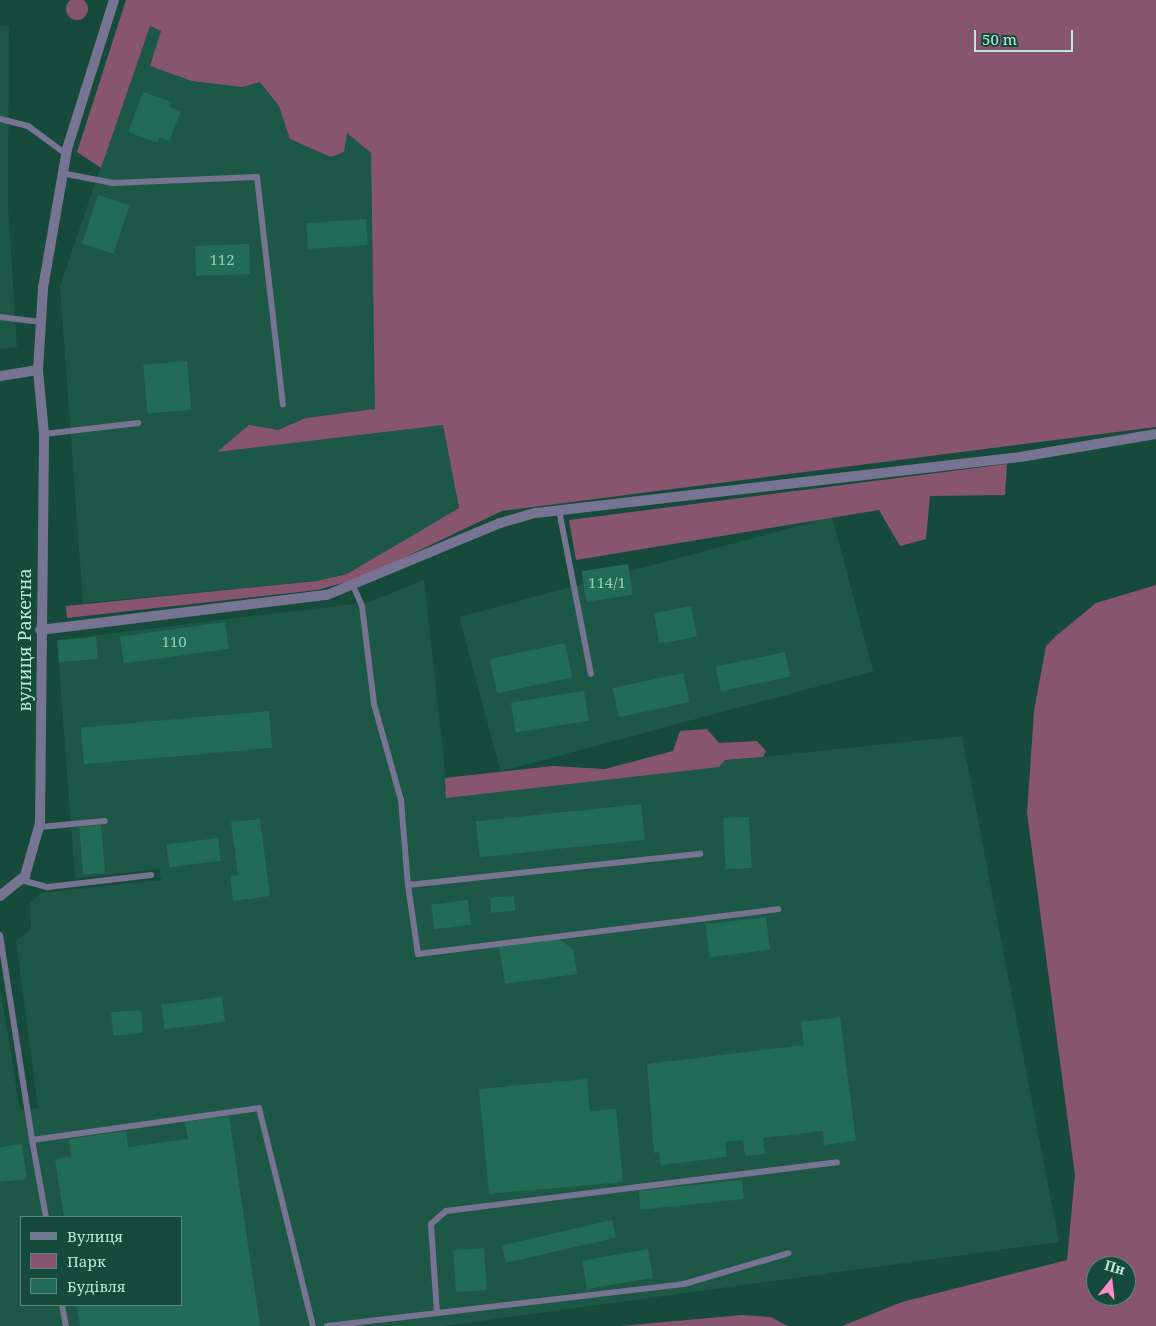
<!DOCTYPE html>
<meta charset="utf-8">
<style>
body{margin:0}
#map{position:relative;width:1156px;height:1326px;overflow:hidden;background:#164a3a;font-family:"Noto Serif",serif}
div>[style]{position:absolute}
.built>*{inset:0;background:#1d5745;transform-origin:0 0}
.green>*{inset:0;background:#88556e}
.round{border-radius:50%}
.building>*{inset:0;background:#226c56;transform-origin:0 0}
.service>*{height:6px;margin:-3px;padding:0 3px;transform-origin:3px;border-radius:3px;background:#767393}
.minor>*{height:10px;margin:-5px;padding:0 5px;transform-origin:5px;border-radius:5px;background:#767393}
span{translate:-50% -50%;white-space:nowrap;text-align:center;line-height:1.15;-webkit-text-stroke:4px #164a3a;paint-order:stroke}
.number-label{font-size:15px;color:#96c9b6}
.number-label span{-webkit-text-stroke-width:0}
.street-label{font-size:18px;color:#bce8d6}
.legend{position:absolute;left:20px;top:1216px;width:162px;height:90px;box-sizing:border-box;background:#164a3a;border:1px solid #588978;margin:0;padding:6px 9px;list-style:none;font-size:15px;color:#bce8d6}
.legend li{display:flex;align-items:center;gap:10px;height:25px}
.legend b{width:25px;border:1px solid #588978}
.north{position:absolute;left:1086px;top:1256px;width:50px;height:50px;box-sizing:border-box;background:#164a3a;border:1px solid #588978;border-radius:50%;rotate:16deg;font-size:14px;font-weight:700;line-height:20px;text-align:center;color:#bce8d6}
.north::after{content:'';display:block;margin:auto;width:18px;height:22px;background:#fb8fc6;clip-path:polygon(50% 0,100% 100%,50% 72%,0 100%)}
.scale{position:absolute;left:974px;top:30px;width:99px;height:22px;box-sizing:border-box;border:2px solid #bce8d6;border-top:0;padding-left:6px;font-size:15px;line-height:18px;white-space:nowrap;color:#bce8d6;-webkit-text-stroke:4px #164a3a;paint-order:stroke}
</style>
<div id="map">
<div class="built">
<i style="clip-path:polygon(0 26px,9px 26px,8px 206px,17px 347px,0 349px)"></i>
<i style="clip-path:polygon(149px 26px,283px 78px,371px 153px,376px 430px,443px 425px,459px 508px,347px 574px,317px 581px,83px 603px,60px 286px)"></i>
<i style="left:832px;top:517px;width:160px;height:386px;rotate:75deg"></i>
<i style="clip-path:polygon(evenodd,424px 580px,447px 790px,962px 736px,1059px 1242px,444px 1326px,0 1326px,0 987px,20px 1110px,38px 1108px,16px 941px,31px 929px,30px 903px,41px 893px,161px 880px,159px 869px,75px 878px,57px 640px,370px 602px,424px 580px,21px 1217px,181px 1217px,181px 1305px,21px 1305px,21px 1217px)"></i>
</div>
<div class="green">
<i class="round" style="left:66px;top:-2px;width:22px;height:22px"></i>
<i style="clip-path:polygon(126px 0,1156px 0,1156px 427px,502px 511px,361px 578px,317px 590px,67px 618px,66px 606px,317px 581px,347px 574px,459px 508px,443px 425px,217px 452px,249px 425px,278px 430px,306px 418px,375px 409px,371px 153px,347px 133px,344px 152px,331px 157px,290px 139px,279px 106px,260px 82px,242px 87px,192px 81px,150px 66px,161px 31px,150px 26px,101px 168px,77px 152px)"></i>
<i style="clip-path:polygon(1007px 464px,1005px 495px,930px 496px,926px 539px,900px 546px,879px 510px,576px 560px,569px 520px)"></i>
<i style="clip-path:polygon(evenodd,1156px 585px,1156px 1326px,842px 1326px,902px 1302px,1067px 1260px,1075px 1175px,1027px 813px,1034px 711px,1046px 646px,1056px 636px,1096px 603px,1156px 585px,1096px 1266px,1126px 1266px,1126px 1296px,1096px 1296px,1096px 1266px)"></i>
<i style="clip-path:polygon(707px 729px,719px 743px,757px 741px,766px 751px,763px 757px,725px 760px,719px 767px,446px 798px,445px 778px,553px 766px,605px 769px,673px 751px,680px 731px)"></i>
<i style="clip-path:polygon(742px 1315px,771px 1317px,788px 1326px,620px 1326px)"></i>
</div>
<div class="building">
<i style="clip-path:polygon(143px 92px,172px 102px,170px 107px,181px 111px,169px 141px,159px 137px,157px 143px,128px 132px)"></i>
<i style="left:98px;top:195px;width:33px;height:51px;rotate:18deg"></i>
<i style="left:366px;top:219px;width:26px;height:60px;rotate:86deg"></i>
<i style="left:249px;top:244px;width:30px;height:54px;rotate:88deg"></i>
<i style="left:187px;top:361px;width:49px;height:44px;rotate:85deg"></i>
<i style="left:628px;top:564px;width:31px;height:47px;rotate:81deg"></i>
<i style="left:691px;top:606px;width:31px;height:38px;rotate:79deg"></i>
<i style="left:225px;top:622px;width:27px;height:106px;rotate:82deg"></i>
<i style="left:96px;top:637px;width:22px;height:39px;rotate:85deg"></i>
<i style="left:565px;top:643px;width:35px;height:77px;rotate:78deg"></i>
<i style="left:785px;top:652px;width:25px;height:71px;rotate:78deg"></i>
<i style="left:683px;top:673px;width:30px;height:72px;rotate:78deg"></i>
<i style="left:584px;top:691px;width:30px;height:74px;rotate:81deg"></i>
<i style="left:269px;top:711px;width:37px;height:189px;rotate:85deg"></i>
<i style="left:641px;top:804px;width:36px;height:166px;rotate:84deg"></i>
<i style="left:749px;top:817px;width:51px;height:26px;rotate:87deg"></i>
<i style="clip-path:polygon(260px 819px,270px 896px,233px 901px,230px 876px,238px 875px,231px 822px)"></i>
<i style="left:101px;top:825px;width:48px;height:22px;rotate:85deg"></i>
<i style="left:218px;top:838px;width:23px;height:52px;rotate:83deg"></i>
<i style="left:514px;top:896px;width:15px;height:24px;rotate:86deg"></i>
<i style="left:468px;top:900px;width:25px;height:37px;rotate:83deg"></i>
<i style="left:766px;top:917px;width:33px;height:61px;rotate:83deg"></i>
<i style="clip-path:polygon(559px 939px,573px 949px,577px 974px,505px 984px,499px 947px)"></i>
<i style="left:222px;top:997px;width:25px;height:61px;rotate:83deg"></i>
<i style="left:141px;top:1010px;width:23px;height:30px;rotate:85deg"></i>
<i style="clip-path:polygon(840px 1017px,856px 1141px,824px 1145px,823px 1131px,763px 1138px,765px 1154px,745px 1156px,743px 1140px,725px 1142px,727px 1157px,661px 1165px,659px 1152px,654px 1153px,647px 1064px,804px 1045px,801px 1022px)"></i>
<i style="clip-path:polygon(587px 1079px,590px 1111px,616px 1109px,623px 1182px,489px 1194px,479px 1089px)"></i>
<i style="clip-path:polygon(229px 1116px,260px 1326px,80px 1326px,77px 1305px,181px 1305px,181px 1217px,64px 1217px,55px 1159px,71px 1157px,69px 1139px,126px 1131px,128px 1147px,188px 1139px,185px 1122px)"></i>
<i style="clip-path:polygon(22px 1144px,27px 1179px,0 1182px,0 1147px)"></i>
<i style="left:742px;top:1180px;width:19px;height:104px;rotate:84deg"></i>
<i style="left:612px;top:1220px;width:18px;height:113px;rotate:77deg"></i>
<i style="left:484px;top:1248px;width:42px;height:31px;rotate:86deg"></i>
<i style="left:648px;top:1249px;width:29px;height:67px;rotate:80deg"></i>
</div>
<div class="service">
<i style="left:0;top:119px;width:29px;rotate:14deg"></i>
<i style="left:28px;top:126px;width:47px;rotate:36.4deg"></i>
<i style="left:61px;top:173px;width:53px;rotate:10.9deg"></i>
<i style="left:113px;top:183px;width:144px;rotate:-2.4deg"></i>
<i style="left:257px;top:177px;width:229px;rotate:83.5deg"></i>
<i style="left:0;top:317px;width:41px;rotate:7deg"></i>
<i style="left:44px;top:434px;width:95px;rotate:-6.7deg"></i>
<i style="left:559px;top:510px;width:167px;rotate:79deg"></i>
<i style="left:354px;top:588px;width:20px;rotate:66deg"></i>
<i style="left:362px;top:606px;width:99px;rotate:83deg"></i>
<i style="left:374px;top:704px;width:100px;rotate:74.3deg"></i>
<i style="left:401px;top:800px;width:85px;rotate:85.3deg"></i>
<i style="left:408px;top:885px;width:294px;rotate:-6.1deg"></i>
<i style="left:40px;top:827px;width:65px;rotate:-5.3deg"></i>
<i style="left:21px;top:880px;width:28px;rotate:15deg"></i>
<i style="left:48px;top:887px;width:104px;rotate:-6.6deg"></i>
<i style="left:408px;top:885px;width:70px;rotate:81.8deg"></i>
<i style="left:418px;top:954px;width:363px;rotate:-7.1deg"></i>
<i style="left:0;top:935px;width:207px;rotate:81.1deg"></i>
<i style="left:32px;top:1140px;width:229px;rotate:-8deg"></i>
<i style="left:259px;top:1108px;width:225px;rotate:76.1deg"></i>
<i style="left:32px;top:1140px;width:78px;rotate:79.7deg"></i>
<i style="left:62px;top:1305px;width:21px;rotate:79deg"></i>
<i style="left:437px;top:1313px;width:89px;rotate:-93.9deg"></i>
<i style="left:431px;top:1224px;width:20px;rotate:-41deg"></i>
<i style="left:446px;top:1211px;width:394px;rotate:-7.1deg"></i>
<i style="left:327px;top:1326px;width:359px;rotate:-6.7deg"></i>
<i style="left:684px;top:1284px;width:109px;rotate:-16.4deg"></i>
</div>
<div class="minor">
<i style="left:0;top:376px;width:38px;rotate:-9deg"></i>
<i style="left:40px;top:630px;width:289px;rotate:-7deg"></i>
<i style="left:327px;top:595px;width:187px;rotate:-22.6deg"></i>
<i style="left:500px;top:523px;width:37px;rotate:-16deg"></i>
<i style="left:536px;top:513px;width:493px;rotate:-6.6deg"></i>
<i style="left:1026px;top:456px;width:132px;rotate:-9.6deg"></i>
<i style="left:0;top:896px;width:32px;rotate:-39deg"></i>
<i style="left:25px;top:876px;width:55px;rotate:-74.2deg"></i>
<i style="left:40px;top:823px;width:389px;rotate:-89.4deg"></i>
<i style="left:44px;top:434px;width:64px;rotate:-95.4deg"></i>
<i style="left:38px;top:370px;width:82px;rotate:-86.5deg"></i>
<i style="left:43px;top:288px;width:141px;rotate:-80.2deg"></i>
<i style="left:67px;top:149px;width:156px;rotate:-72.5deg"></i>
</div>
<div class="number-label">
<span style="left:222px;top:260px">112</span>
<span style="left:607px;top:583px">114/1</span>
<span style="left:174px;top:642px">110</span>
</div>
<div class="street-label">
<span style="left:24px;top:640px;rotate:-90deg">вулиця Ракетна</span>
</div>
<ul class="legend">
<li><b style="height:6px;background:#767393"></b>Вулиця</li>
<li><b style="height:14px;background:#88556e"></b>Парк</li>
<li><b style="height:14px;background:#226c56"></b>Будівля</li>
</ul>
<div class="north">Пн</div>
<div class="scale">50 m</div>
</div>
